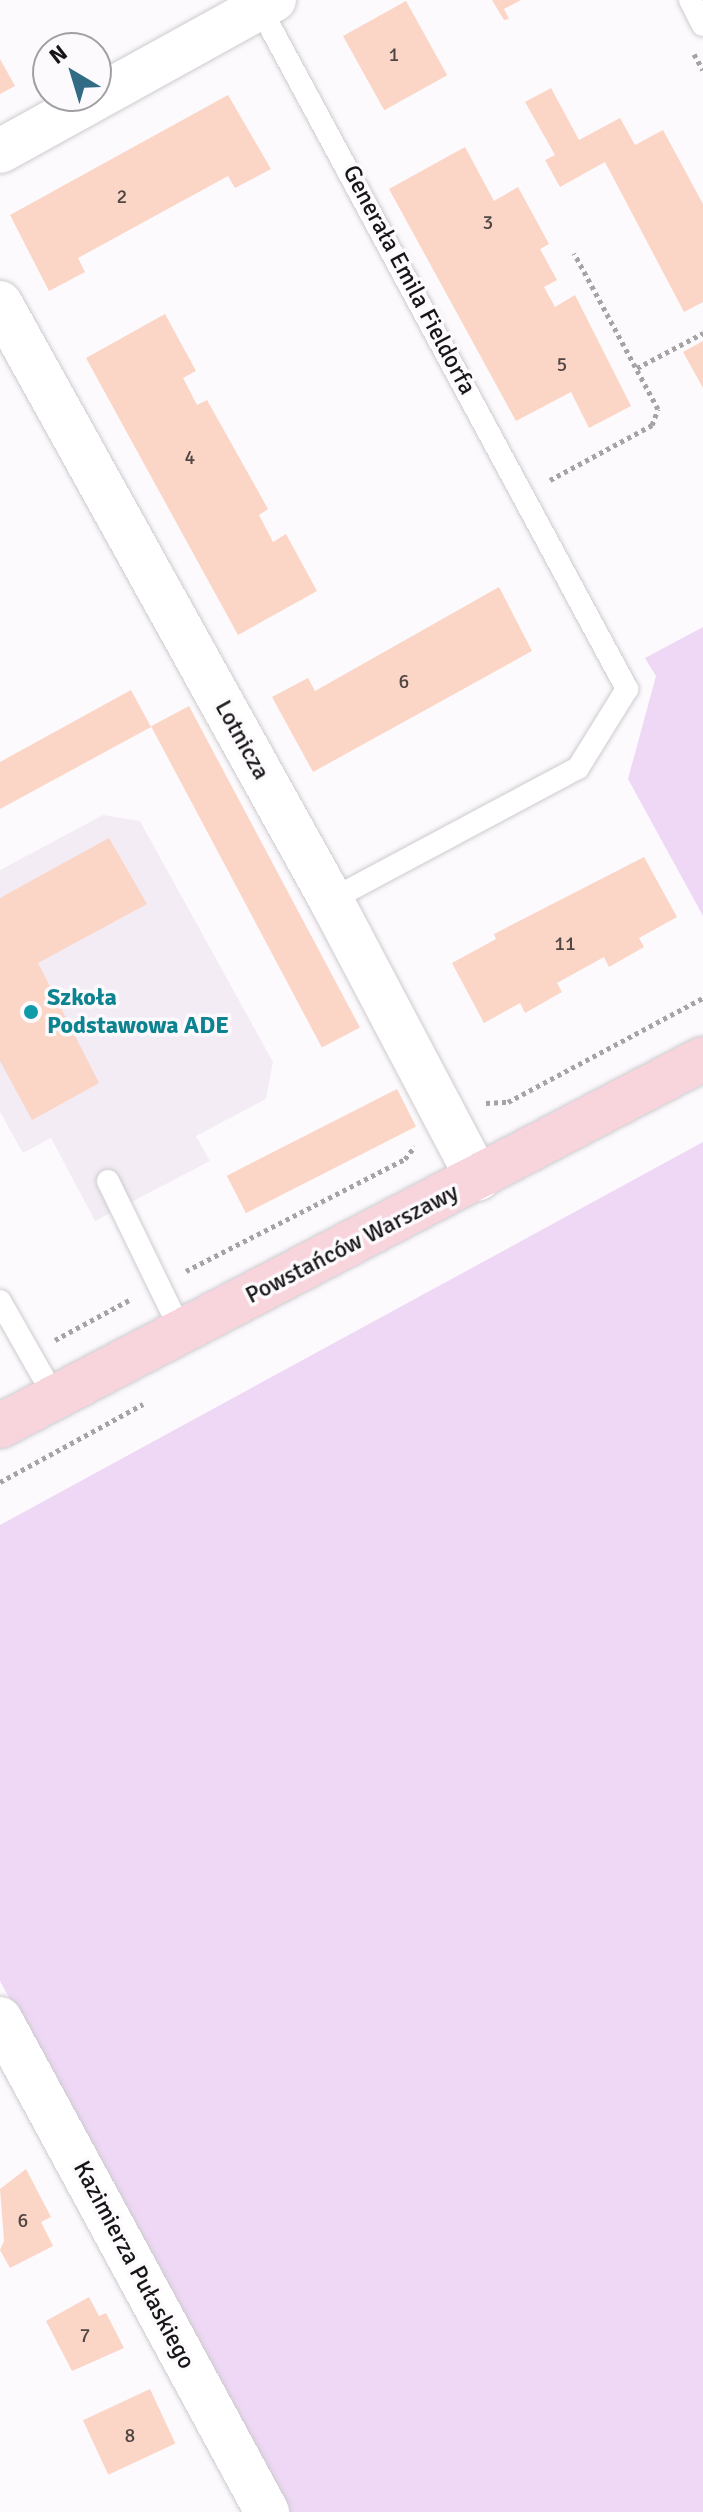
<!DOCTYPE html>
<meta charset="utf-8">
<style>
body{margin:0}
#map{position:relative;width:703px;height:2512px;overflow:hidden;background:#fdfafe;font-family:Signika,sans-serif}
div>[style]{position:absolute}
.built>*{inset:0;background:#f3ecf5}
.green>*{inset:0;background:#eed8f5}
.building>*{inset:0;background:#fbd5c6;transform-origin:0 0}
.path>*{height:5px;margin-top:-2.5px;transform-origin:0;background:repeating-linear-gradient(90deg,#a5a3a6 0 4px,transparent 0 8px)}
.roads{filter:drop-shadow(0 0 2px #cdcbce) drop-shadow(0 0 2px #cdcbce)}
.service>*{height:22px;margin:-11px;padding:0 11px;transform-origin:11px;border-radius:11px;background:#fff}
.minor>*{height:44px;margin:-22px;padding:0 22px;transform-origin:22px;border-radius:22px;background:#fff}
.secondary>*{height:44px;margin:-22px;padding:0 22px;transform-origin:22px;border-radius:22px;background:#f8d5dc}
.dots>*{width:22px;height:22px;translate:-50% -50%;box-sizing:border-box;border:4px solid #fdfafe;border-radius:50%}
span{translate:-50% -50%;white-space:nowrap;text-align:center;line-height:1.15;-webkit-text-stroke:7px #fdfafe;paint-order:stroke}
.number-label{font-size:20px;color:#504643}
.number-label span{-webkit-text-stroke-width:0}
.street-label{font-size:24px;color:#171617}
.culture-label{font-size:24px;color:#0d838f;font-weight:700}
.left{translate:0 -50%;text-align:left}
.north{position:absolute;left:32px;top:32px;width:80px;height:80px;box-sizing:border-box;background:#fdfafe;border:2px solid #a19fa2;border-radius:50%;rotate:322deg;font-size:22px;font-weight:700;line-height:32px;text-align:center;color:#171617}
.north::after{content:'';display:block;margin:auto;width:28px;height:36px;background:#326b84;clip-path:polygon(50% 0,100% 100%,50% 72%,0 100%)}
</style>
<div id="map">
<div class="built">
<i style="clip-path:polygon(103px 815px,140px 821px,273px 1062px,266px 1099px,196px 1136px,210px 1161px,95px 1221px,51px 1138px,23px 1153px,0 1112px,0 870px)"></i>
</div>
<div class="green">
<i style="clip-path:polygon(703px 627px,703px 916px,628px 779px,656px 676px,645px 658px)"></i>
<i style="clip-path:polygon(703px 1142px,703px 2512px,290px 2512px,0 1981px,0 1525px)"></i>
</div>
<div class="building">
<i style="clip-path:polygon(492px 0,521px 0,504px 9px,509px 19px,504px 20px)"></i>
<i style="left:406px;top:1px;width:85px;height:72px;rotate:61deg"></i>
<i style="clip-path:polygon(0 59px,15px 86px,0 94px)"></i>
<i style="clip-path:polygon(551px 88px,579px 140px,620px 118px,635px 145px,663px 130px,703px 204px,703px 302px,684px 312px,605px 162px,560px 187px,545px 160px,555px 155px,525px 102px)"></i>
<i style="clip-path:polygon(228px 95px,271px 169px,235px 188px,228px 176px,78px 258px,85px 272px,49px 291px,10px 215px)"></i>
<i style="clip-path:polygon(465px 147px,494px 201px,518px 187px,549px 244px,540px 249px,557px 280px,544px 287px,555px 307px,575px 295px,631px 406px,589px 428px,571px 392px,516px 421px,389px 189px)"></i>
<i style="clip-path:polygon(165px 314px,196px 371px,183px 378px,197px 405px,207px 400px,268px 509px,259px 515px,273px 542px,286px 534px,317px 591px,238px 635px,86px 358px)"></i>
<i style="clip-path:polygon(703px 341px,703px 388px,683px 352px)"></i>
<i style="clip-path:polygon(499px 587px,532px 651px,313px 772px,272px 697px,308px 678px,315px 691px)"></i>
<i style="clip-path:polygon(131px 690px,151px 727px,0 809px,0 762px)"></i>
<i style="left:189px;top:706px;width:364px;height:43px;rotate:62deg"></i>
<i style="clip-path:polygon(109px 838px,147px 904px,38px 963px,99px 1083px,32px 1120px,0 1061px,0 898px)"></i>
<i style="clip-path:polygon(644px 857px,677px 917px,639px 938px,644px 947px,609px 967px,604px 957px,557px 983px,562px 992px,525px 1013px,520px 1003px,484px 1023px,452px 963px,496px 939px,494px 934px)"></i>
<i style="left:397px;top:1089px;width:42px;height:191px;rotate:63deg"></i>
<i style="clip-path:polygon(26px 2169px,51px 2217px,41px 2222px,53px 2246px,10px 2268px,0 2250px,4px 2241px,0 2189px)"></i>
<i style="clip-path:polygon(89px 2297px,99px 2316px,106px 2313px,124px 2348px,72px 2371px,46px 2321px)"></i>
<i style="left:150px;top:2389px;width:60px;height:74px;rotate:65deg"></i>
</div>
<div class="path">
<i style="left:694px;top:54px;width:18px;rotate:61deg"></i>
<i style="left:637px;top:368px;width:75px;rotate:-27.9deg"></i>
<i style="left:550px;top:480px;width:116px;rotate:-28.3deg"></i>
<i style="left:652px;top:425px;width:17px;rotate:-69deg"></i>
<i style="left:658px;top:409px;width:177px;rotate:-118.3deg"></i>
<i style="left:486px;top:1103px;width:22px;rotate:-3deg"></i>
<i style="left:508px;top:1102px;width:221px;rotate:-28.1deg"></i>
<i style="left:186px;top:1271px;width:246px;rotate:-27.1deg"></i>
<i style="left:405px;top:1159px;width:16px;rotate:-52deg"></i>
<i style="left:55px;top:1340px;width:86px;rotate:-28.3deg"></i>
<i style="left:0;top:1482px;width:163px;rotate:-28.6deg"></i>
</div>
<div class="roads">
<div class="service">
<i style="left:690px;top:0;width:28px;rotate:63deg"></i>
<i style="left:260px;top:8px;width:774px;rotate:61.68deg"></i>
<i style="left:627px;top:689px;width:93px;rotate:121.8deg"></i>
<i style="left:578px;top:768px;width:280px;rotate:151.9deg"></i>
<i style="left:108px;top:1181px;width:167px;rotate:64deg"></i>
<i style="left:0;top:1301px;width:109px;rotate:60.4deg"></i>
</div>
<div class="minor">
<i style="left:0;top:151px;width:313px;rotate:-28.9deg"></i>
<i style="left:0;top:303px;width:683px;rotate:60.99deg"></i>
<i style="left:331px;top:900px;width:315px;rotate:62.2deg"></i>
<i style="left:0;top:2019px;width:561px;rotate:61.56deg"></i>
</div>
<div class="secondary">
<i style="left:0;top:1426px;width:793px;rotate:-27.57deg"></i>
</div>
</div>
<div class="dots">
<i style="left:31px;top:1012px;background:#0f9aa8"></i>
</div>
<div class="number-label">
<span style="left:394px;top:54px">1</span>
<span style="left:122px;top:196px">2</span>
<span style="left:488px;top:222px">3</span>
<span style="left:562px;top:364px">5</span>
<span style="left:190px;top:457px">4</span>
<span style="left:404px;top:681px">6</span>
<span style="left:565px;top:943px">11</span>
<span style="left:23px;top:2220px">6</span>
<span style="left:85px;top:2335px">7</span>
<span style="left:130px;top:2435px">8</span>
</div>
<div class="street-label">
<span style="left:409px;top:280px;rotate:62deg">Generała Emila Fieldorfa</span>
<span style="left:242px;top:740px;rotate:61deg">Lotnicza</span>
<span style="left:352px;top:1244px;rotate:-27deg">Powstańców Warszawy</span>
<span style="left:134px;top:2265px;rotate:62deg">Kazimierza Pułaskiego</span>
</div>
<div class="culture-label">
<span class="left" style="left:47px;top:1012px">Szkoła<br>Podstawowa ADE</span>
</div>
<div class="north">N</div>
</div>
